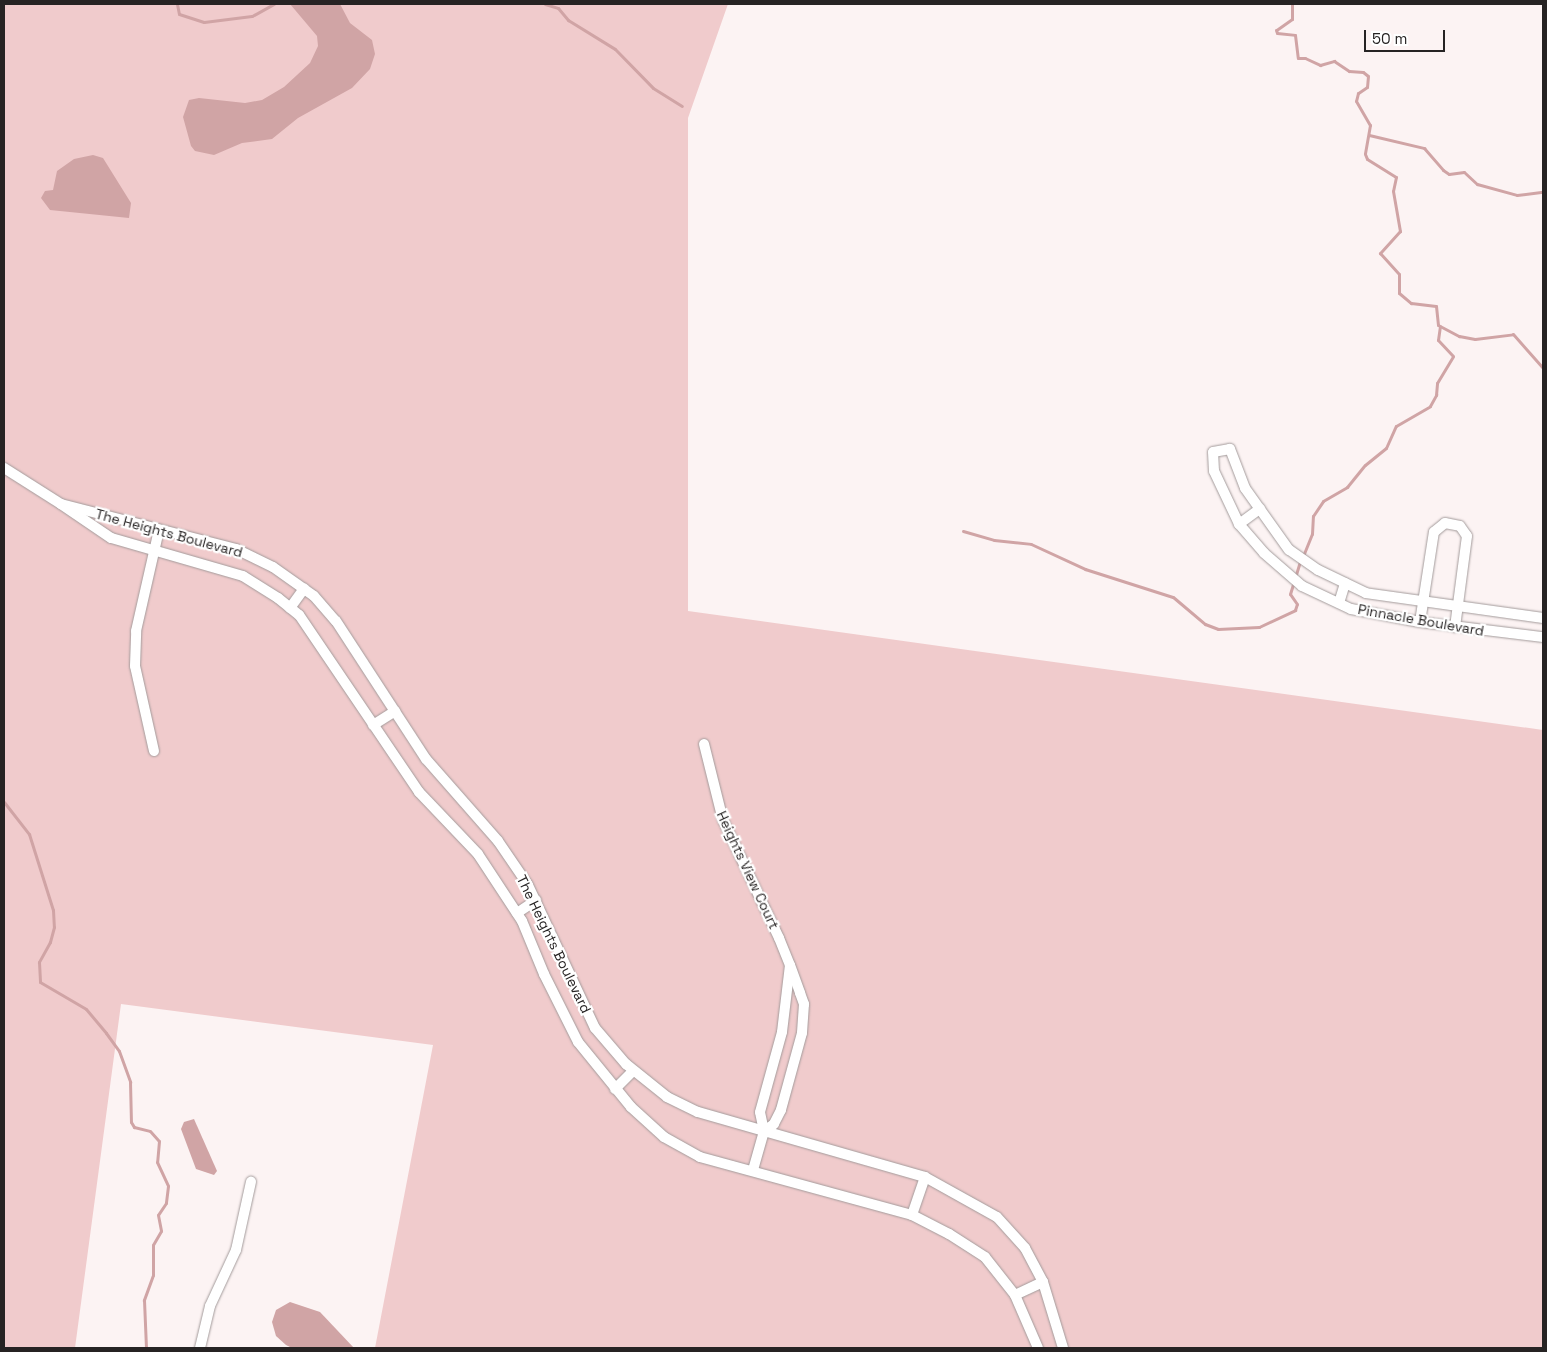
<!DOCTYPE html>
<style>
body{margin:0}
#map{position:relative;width:1547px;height:1352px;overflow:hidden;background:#fcf3f3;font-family:"Space Grotesk",sans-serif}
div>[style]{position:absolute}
.green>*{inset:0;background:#f0cbcc}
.water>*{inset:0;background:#d0a4a5}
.stream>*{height:3px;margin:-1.5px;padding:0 1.5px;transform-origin:1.5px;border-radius:1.5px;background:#d0a4a5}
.roads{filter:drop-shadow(0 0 1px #a39b9b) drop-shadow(0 0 1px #a39b9b)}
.minor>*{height:10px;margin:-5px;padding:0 5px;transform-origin:5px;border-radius:5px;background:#fff}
span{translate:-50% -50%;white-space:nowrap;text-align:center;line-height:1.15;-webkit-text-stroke:4.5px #fff;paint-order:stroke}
.street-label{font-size:14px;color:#262323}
.frame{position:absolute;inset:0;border:5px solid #262323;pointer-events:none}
.scale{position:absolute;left:1364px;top:30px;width:81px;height:22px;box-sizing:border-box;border:2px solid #262323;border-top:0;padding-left:6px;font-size:15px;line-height:18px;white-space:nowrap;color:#262323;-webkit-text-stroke:4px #fff;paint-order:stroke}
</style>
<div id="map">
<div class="green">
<i style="clip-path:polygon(4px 4px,728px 4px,688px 118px,688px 611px,1543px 730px,1543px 1348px,375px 1348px,433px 1045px,121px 1004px,75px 1348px,4px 1348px)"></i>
</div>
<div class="water">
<i style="clip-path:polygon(290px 4px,340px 4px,350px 23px,372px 40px,375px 54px,370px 69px,352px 88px,298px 118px,272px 139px,242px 143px,214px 155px,195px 151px,191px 146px,183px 117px,189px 100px,199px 98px,245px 103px,262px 100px,284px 87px,310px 63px,318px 46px,317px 36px)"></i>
<i style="clip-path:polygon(93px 155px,103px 158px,131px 203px,129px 218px,50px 210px,41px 198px,45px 191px,53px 190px,57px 171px,74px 159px)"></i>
<i style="clip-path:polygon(194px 1119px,217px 1171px,214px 1175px,196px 1169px,181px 1129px,184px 1122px)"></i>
<i style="clip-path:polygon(290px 1302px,320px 1312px,354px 1348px,292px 1348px,286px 1345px,276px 1336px,272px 1322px,276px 1310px)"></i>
</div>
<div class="stream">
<i style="left:177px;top:4px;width:10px;rotate:79deg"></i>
<i style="left:179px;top:14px;width:26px;rotate:18deg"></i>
<i style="left:204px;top:22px;width:48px;rotate:-7.1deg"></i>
<i style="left:252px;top:16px;width:25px;rotate:-29deg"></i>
<i style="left:545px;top:4px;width:14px;rotate:17deg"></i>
<i style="left:558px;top:8px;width:16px;rotate:50deg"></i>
<i style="left:568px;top:20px;width:55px;rotate:31.7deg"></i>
<i style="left:615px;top:49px;width:54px;rotate:45.7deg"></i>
<i style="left:653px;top:88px;width:34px;rotate:32deg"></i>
<i style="left:1292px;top:4px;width:15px;rotate:90deg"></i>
<i style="left:1292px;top:19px;width:19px;rotate:145deg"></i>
<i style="left:1276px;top:30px;width:3px;rotate:72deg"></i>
<i style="left:1277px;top:33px;width:18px;rotate:6deg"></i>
<i style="left:1295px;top:35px;width:23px;rotate:83deg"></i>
<i style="left:1298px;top:58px;width:7px"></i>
<i style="left:1305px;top:58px;width:17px;rotate:25deg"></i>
<i style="left:1320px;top:65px;width:15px;rotate:-16deg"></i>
<i style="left:1334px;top:61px;width:18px;rotate:34deg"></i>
<i style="left:1349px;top:71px;width:14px;rotate:4deg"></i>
<i style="left:1363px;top:72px;width:6px;rotate:39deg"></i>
<i style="left:1368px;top:76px;width:11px;rotate:95deg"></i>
<i style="left:1367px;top:87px;width:11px;rotate:146deg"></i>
<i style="left:1358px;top:93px;width:8px;rotate:104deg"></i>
<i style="left:1356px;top:101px;width:28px;rotate:60deg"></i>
<i style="left:1370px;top:125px;width:29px;rotate:100deg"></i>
<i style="left:1365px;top:154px;width:5px;rotate:68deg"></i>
<i style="left:1367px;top:159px;width:34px;rotate:32deg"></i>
<i style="left:1396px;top:177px;width:14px;rotate:102deg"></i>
<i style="left:1393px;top:191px;width:41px;rotate:80.1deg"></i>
<i style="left:1400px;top:231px;width:30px;rotate:132deg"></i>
<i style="left:1380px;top:253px;width:28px;rotate:48deg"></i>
<i style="left:1399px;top:274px;width:19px;rotate:90deg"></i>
<i style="left:1399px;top:293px;width:16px;rotate:40deg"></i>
<i style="left:1411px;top:303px;width:25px;rotate:7deg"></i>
<i style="left:1436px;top:306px;width:19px;rotate:84deg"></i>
<i style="left:1438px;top:325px;width:24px;rotate:28deg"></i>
<i style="left:1459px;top:336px;width:16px;rotate:11deg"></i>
<i style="left:1475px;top:339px;width:38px;rotate:-7deg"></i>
<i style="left:1513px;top:334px;width:45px;rotate:48.6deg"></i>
<i style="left:1369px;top:135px;width:57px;rotate:13.3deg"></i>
<i style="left:1424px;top:148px;width:29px;rotate:49deg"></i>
<i style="left:1443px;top:170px;width:7px;rotate:34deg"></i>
<i style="left:1449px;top:174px;width:15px;rotate:-8deg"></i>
<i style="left:1464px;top:172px;width:18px;rotate:43deg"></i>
<i style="left:1477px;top:184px;width:41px;rotate:15.4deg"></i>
<i style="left:1517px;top:195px;width:26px;rotate:-7deg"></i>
<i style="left:963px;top:531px;width:32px;rotate:16deg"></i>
<i style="left:994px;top:540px;width:37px;rotate:6deg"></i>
<i style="left:1031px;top:544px;width:60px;rotate:24.8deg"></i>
<i style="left:1085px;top:569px;width:92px;rotate:17.7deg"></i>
<i style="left:1173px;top:597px;width:42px;rotate:40.2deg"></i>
<i style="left:1205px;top:624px;width:14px;rotate:21deg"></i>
<i style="left:1218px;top:629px;width:41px;rotate:-2.8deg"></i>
<i style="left:1259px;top:627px;width:40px;rotate:-25deg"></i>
<i style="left:1295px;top:610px;width:6px;rotate:-72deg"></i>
<i style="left:1297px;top:604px;width:12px;rotate:-125deg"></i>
<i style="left:1290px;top:594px;width:34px;rotate:-73deg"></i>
<i style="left:1303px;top:556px;width:24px;rotate:-68deg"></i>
<i style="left:1312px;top:534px;width:18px;rotate:-87deg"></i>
<i style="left:1313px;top:516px;width:18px;rotate:-56deg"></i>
<i style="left:1323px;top:501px;width:28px;rotate:-30deg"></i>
<i style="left:1347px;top:487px;width:28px;rotate:-51deg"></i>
<i style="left:1365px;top:465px;width:27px;rotate:-39deg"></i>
<i style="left:1386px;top:448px;width:24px;rotate:-66deg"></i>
<i style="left:1396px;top:426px;width:39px;rotate:-30deg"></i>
<i style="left:1430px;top:406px;width:13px;rotate:-61deg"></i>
<i style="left:1436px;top:395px;width:12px;rotate:-85deg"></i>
<i style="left:1437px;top:383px;width:31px;rotate:-59deg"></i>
<i style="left:1453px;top:356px;width:22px;rotate:-133deg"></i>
<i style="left:1438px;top:340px;width:14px;rotate:-82deg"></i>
<i style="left:4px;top:802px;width:41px;rotate:52deg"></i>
<i style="left:29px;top:834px;width:80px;rotate:72.5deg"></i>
<i style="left:53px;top:910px;width:17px;rotate:87deg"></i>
<i style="left:54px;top:927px;width:16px;rotate:105deg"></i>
<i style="left:50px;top:942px;width:23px;rotate:119deg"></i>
<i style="left:39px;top:962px;width:20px;rotate:87deg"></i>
<i style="left:40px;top:982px;width:53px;rotate:30.4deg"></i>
<i style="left:86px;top:1009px;width:31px;rotate:50deg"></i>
<i style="left:106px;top:1033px;width:22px;rotate:54deg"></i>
<i style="left:119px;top:1051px;width:33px;rotate:70deg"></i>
<i style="left:130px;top:1082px;width:40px;rotate:88.6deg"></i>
<i style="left:131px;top:1122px;width:6px;rotate:59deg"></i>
<i style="left:134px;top:1127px;width:16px;rotate:14deg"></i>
<i style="left:150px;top:1131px;width:13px;rotate:48deg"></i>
<i style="left:159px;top:1141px;width:21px;rotate:95deg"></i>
<i style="left:157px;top:1162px;width:26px;rotate:65deg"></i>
<i style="left:168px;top:1186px;width:17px;rotate:97deg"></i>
<i style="left:166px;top:1203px;width:14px;rotate:124deg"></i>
<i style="left:158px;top:1215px;width:16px;rotate:79deg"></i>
<i style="left:161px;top:1231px;width:16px;rotate:120deg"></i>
<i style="left:153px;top:1245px;width:30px;rotate:90deg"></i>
<i style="left:153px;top:1275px;width:27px;rotate:110deg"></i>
<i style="left:144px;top:1300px;width:48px;rotate:87.6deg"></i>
</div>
<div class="roads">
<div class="minor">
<i style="left:4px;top:468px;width:67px;rotate:32.3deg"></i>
<i style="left:1239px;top:524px;width:26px;rotate:-36deg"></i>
<i style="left:1339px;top:603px;width:21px;rotate:-73deg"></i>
<i style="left:290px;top:608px;width:24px;rotate:-54deg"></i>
<i style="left:1543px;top:618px;width:179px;rotate:-172deg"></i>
<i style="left:1366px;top:593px;width:53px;rotate:-154.4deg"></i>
<i style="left:1318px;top:570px;width:35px;rotate:-145deg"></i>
<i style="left:1289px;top:550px;width:76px;rotate:-125.4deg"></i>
<i style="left:1245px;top:488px;width:42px;rotate:-111deg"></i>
<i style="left:1230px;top:449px;width:17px;rotate:170deg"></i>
<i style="left:1213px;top:452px;width:19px;rotate:87deg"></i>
<i style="left:1214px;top:471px;width:59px;rotate:64.7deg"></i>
<i style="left:1239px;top:524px;width:38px;rotate:49deg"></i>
<i style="left:1264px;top:553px;width:50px;rotate:41deg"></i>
<i style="left:1302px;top:586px;width:54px;rotate:25.1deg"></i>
<i style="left:1351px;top:609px;width:70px;rotate:10.7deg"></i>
<i style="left:1420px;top:622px;width:124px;rotate:7deg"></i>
<i style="left:1420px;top:622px;width:91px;rotate:-81.2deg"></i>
<i style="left:1434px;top:532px;width:14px;rotate:-39deg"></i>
<i style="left:1445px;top:523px;width:15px;rotate:11deg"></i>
<i style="left:1460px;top:526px;width:12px;rotate:55deg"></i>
<i style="left:1467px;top:536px;width:92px;rotate:97.5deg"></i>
<i style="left:373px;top:725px;width:26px;rotate:-32deg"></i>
<i style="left:704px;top:744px;width:78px;rotate:76deg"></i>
<i style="left:723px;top:820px;width:131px;rotate:64.6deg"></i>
<i style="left:779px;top:938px;width:29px;rotate:68deg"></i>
<i style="left:790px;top:965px;width:30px;rotate:70deg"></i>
<i style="left:800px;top:993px;width:12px;rotate:70deg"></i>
<i style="left:804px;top:1004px;width:29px;rotate:94deg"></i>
<i style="left:802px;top:1033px;width:80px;rotate:105.3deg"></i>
<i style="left:781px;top:1110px;width:16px;rotate:117deg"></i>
<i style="left:774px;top:1124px;width:12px;rotate:145deg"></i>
<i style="left:764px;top:1131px;width:19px;rotate:-102deg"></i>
<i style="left:760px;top:1112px;width:83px;rotate:-74.6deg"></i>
<i style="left:782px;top:1032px;width:67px;rotate:-83.2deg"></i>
<i style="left:154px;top:751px;width:87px;rotate:-102.6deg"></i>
<i style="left:135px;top:666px;width:35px;rotate:-88deg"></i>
<i style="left:136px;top:631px;width:104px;rotate:-77.2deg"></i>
<i style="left:517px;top:913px;width:23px;rotate:-34deg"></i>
<i style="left:615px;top:1089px;width:25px;rotate:-45deg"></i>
<i style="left:753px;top:1170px;width:41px;rotate:-74.2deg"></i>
<i style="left:912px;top:1215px;width:40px;rotate:-71.1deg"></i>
<i style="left:1015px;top:1295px;width:31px;rotate:-25deg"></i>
<i style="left:200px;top:1348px;width:43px;rotate:-76.6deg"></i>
<i style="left:210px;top:1306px;width:62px;rotate:-65.1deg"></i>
<i style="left:236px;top:1250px;width:70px;rotate:-77.6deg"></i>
<i style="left:1038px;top:1348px;width:58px;rotate:-113.5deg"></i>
<i style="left:1015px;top:1295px;width:48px;rotate:-128.3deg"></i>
<i style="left:985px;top:1257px;width:43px;rotate:-147.4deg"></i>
<i style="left:949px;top:1234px;width:42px;rotate:-152.8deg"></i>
<i style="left:912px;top:1215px;width:220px;rotate:-164.7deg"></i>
<i style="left:700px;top:1157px;width:41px;rotate:-150.9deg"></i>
<i style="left:664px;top:1137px;width:45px;rotate:-137.7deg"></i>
<i style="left:631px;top:1107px;width:84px;rotate:-129.2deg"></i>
<i style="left:578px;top:1042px;width:76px;rotate:-116.6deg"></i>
<i style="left:544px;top:974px;width:57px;rotate:-112.5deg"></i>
<i style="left:522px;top:921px;width:80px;rotate:-123.3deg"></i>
<i style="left:478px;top:854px;width:86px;rotate:-133.6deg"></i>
<i style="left:419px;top:792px;width:214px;rotate:-124.1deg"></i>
<i style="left:299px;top:615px;width:27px;rotate:-141deg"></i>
<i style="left:278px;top:598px;width:41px;rotate:-147.8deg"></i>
<i style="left:243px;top:576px;width:137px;rotate:-163.9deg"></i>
<i style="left:111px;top:538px;width:60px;rotate:-145.8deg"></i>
<i style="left:61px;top:504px;width:181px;rotate:14.4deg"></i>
<i style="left:236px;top:549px;width:41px;rotate:25.9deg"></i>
<i style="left:273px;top:567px;width:50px;rotate:35.3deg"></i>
<i style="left:314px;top:596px;width:33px;rotate:49deg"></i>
<i style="left:336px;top:621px;width:165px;rotate:56.9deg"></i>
<i style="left:426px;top:759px;width:109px;rotate:48.7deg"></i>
<i style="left:498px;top:841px;width:53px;rotate:55.7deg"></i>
<i style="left:528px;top:885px;width:158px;rotate:64.9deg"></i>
<i style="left:595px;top:1028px;width:48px;rotate:49.3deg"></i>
<i style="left:626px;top:1064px;width:53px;rotate:38.8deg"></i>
<i style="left:667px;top:1097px;width:34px;rotate:26deg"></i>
<i style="left:698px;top:1112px;width:236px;rotate:16deg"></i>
<i style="left:925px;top:1177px;width:82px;rotate:29.1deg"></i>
<i style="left:997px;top:1217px;width:42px;rotate:47.9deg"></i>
<i style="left:1025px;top:1248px;width:38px;rotate:62deg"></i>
<i style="left:1043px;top:1282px;width:69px;rotate:73.1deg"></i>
</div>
</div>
<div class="street-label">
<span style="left:169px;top:533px;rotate:15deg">The Heights Boulevard</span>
<span style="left:1421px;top:620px;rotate:10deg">Pinnacle Boulevard</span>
<span style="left:748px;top:870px;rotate:65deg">Heights View Court</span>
<span style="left:554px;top:944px;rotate:64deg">The Heights Boulevard</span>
</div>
<div class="frame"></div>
<div class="scale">50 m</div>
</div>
